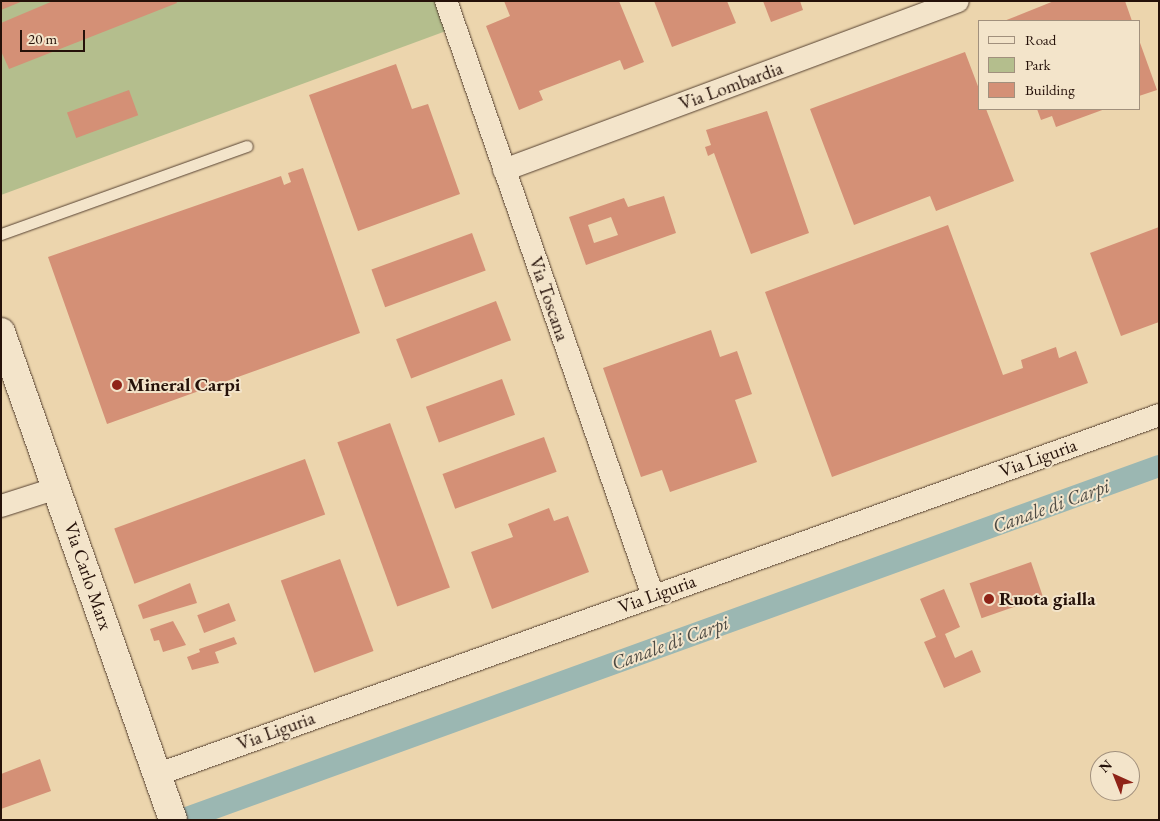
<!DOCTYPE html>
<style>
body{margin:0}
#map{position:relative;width:1160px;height:821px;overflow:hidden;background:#ecd5ad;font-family:"EB Garamond",serif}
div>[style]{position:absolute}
.green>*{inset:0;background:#b4be8d}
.canal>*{height:22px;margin:-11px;padding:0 11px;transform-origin:11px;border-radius:11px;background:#9bb7b2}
.building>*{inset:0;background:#d49076;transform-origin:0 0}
.roads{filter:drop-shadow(0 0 1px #574232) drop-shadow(0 0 1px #574232)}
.service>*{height:11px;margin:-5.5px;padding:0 5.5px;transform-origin:5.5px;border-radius:5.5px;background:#f3e4ca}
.minor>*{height:22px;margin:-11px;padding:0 11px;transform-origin:11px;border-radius:11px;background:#f3e4ca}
.tertiary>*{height:28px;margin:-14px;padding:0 14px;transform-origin:14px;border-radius:14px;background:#f3e4ca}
.dots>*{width:14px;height:14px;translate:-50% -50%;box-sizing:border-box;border:2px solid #f3e4ca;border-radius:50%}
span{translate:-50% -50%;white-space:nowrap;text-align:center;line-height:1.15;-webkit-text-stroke:4px #f3e4ca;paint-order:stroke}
.street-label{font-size:19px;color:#251109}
.poi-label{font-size:19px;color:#251109;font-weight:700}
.left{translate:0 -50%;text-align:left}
.water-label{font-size:20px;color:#4e4b44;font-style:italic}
.frame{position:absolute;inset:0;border:2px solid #251109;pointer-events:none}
.legend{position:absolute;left:978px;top:20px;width:162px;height:90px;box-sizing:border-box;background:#f3e4ca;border:1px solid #a1907d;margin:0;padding:6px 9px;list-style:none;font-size:15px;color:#251109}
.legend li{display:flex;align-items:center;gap:10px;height:25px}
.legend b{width:25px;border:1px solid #a1907d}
.north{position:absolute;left:1090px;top:751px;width:50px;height:50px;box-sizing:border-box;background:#f3e4ca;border:1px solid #a1907d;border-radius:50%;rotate:316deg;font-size:14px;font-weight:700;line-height:20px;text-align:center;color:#251109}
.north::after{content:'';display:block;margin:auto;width:18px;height:22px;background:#8f2418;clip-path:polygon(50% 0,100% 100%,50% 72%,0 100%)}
.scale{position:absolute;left:20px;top:30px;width:65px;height:22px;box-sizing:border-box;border:2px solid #251109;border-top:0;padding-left:6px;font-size:15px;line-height:18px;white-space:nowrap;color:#251109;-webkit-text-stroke:4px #f3e4ca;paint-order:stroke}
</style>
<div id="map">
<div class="green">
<i style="clip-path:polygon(1px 1px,435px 1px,446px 31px,1px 195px)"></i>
</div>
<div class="canal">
<i style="left:181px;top:820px;width:1040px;rotate:-19.9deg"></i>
</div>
<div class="building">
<i style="clip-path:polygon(1px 1px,23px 1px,1px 10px)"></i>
<i style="clip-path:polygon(53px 1px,176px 1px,177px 3px,9px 69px,1px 51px,1px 23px)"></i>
<i style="clip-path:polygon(504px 1px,619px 1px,644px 62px,624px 70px,620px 60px,539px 91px,543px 100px,519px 110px,486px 26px,510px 16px)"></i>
<i style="clip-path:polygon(654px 1px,727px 1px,736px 23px,672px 47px)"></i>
<i style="clip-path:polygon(763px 1px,800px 1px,803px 10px,771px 22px)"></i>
<i style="clip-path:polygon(1054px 1px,1125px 1px,1132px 21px,1004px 21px)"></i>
<i style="clip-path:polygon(1139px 40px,1157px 90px,1139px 96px)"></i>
<i style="clip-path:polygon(965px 52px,979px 89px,979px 109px,986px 109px,1014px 181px,936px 211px,930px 196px,854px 225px,810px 109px)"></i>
<i style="clip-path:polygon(396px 64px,412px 109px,428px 104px,460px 194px,358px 231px,309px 95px)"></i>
<i style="left:129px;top:90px;width:27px;height:66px;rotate:70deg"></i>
<i style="clip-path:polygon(1037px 109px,1105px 109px,1056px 127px,1052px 116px,1041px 120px)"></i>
<i style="clip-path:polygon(767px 111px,809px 233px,751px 254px,714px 153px,708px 156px,705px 147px,711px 145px,706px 130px)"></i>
<i style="clip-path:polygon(303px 168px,360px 333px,107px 424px,48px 257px,281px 176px,284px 185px,291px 182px,288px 173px)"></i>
<i style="clip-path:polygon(evenodd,664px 196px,676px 233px,586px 265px,569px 217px,624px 198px,628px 207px,664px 196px,611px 217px,618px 235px,594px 243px,588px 225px,611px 217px)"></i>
<i style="clip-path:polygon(948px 225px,1003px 375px,1023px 368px,1021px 360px,1056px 347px,1059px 358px,1076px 351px,1088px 383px,832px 477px,765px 292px)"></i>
<i style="clip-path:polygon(1159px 227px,1159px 322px,1121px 336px,1090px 253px)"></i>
<i style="left:472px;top:233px;width:40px;height:107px;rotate:70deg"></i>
<i style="left:496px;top:301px;width:42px;height:107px;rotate:69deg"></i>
<i style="clip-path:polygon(711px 330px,720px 357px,737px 351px,752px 394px,735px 400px,757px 462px,670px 492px,662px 470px,641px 477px,603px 368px)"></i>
<i style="left:502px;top:379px;width:38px;height:81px;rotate:70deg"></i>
<i style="left:390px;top:423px;width:175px;height:56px;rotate:70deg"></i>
<i style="left:544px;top:437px;width:37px;height:108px;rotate:70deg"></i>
<i style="left:305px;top:459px;width:59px;height:203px;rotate:70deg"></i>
<i style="clip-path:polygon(549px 508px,554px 521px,568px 516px,589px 572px,492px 609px,471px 552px,513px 537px,508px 524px)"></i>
<i style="left:340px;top:559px;width:98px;height:63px;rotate:70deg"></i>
<i style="left:1031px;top:562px;width:37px;height:65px;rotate:71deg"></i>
<i style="clip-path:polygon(190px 583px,197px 603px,143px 619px,138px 605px)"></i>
<i style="clip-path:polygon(944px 589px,960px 627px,945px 634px,955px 658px,972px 650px,981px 672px,944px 688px,924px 642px,936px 637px,920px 599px)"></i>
<i style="left:229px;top:603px;width:19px;height:34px;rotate:69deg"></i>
<i style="clip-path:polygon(173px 621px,186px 645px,163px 652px,159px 640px,154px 641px,150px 629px)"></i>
<i style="clip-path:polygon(234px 637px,237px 644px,215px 652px,219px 663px,192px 670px,187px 657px,200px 652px,199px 649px)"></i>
<i style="clip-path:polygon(40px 759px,51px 791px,1px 809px,1px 774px)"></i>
</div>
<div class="roads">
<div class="service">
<i style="left:1px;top:234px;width:261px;rotate:-19.7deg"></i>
</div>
<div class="minor">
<i style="left:446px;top:1px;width:630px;rotate:70.82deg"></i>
<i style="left:504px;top:170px;width:484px;rotate:-20.4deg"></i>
<i style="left:1px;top:506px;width:59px;rotate:-17.8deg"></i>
<i style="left:156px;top:775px;width:1066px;rotate:-19.74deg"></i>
</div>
<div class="tertiary">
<i style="left:1px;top:332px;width:517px;rotate:70.58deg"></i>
</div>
</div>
<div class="dots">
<i style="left:117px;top:385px;background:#8f2418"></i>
<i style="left:989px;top:599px;background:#8f2418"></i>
</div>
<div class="street-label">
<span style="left:731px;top:86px;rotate:-20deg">Via Lombardia</span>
<span style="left:549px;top:299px;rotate:71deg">Via Toscana</span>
<span style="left:1038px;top:458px;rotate:-20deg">Via Liguria</span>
<span style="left:88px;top:576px;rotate:71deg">Via Carlo Marx</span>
<span style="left:657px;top:594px;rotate:-20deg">Via Liguria</span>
<span style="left:276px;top:731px;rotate:-20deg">Via Liguria</span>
</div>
<div class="poi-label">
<span class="left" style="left:127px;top:385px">Mineral Carpi</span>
<span class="left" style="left:999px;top:599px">Ruota gialla</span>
</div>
<div class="water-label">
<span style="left:1051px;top:506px;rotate:-20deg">Canale di Carpi</span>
<span style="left:670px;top:643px;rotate:-20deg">Canale di Carpi</span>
</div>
<div class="frame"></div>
<ul class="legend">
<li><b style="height:6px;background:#f3e4ca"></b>Road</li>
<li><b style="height:14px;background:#b4be8d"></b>Park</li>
<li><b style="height:14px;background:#d49076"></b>Building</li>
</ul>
<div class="north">N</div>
<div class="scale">20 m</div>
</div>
